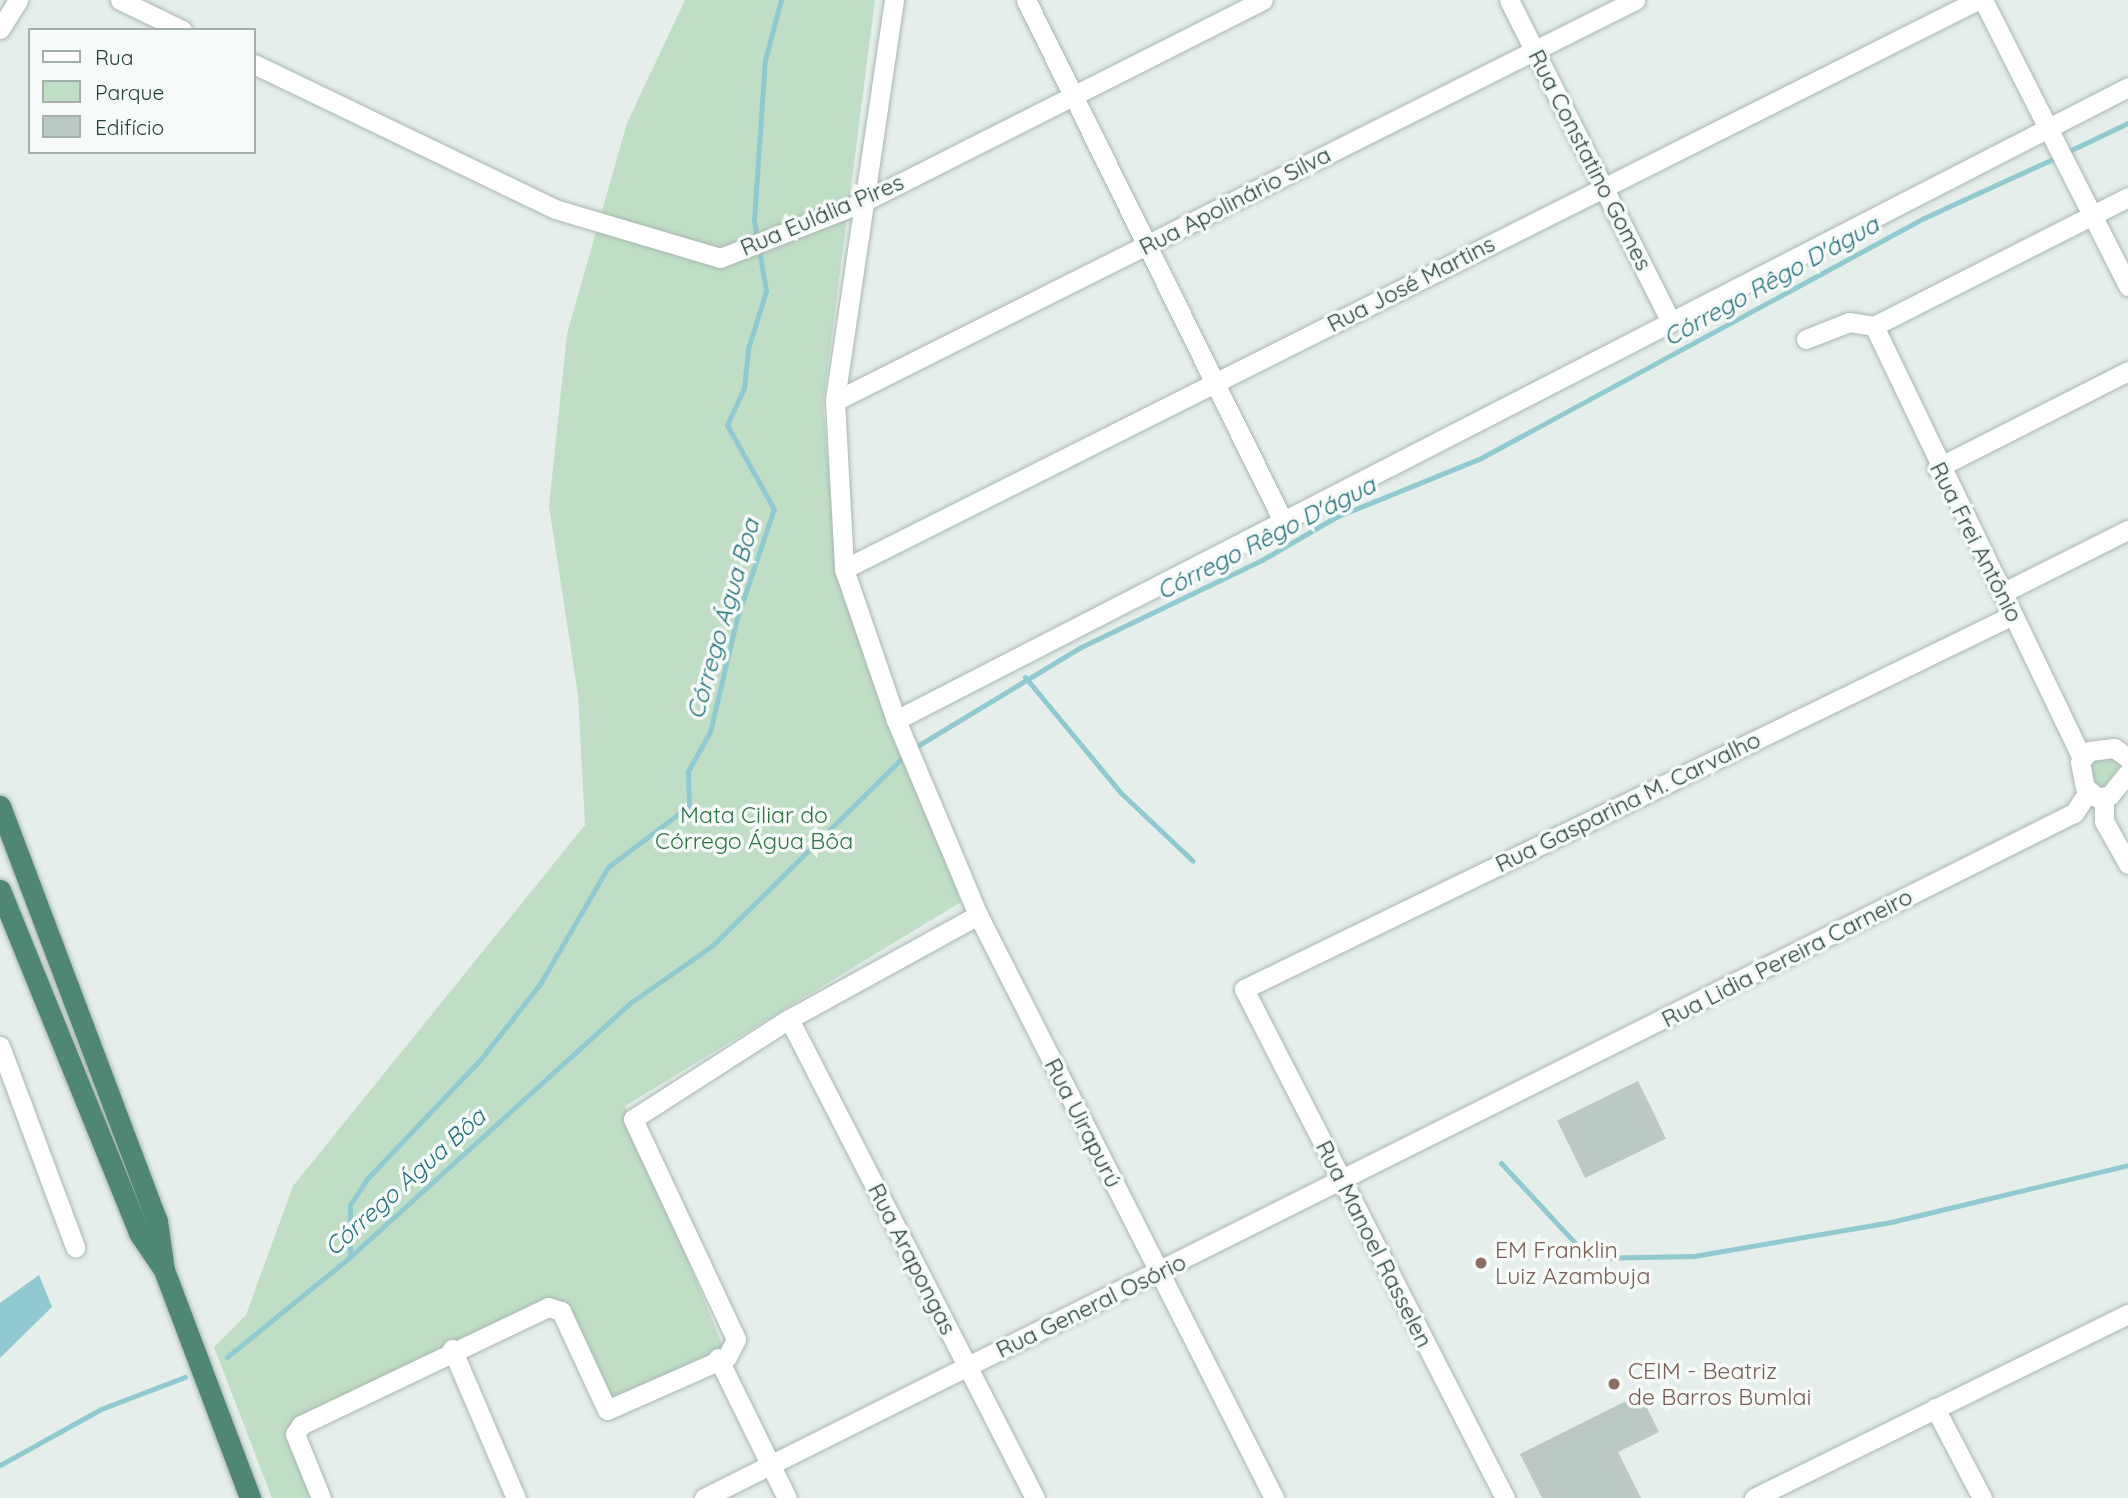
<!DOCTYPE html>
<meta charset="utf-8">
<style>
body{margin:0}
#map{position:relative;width:2128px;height:1498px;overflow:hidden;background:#e5eeea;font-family:Quicksand,sans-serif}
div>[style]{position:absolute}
.green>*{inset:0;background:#c0dec6}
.water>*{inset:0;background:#90cad0}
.stream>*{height:5px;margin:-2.5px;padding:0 2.5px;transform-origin:2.5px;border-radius:2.5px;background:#90cad0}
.building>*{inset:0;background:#bbc9c2;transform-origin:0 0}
.roads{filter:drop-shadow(0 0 2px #a8b6b1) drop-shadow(0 0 2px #a8b6b1)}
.minor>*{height:19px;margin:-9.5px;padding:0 9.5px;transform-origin:9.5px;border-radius:9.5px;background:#fff}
.trunk>*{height:21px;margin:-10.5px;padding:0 10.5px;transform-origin:10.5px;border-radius:10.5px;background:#4f8676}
.dots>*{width:19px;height:19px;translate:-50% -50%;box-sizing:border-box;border:4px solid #f6faf8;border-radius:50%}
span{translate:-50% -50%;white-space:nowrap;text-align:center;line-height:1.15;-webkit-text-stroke:7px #f6faf8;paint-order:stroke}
.street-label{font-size:23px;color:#253f37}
.park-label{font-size:23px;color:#307546}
.education-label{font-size:23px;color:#785e54}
.left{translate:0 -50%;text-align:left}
.water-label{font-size:24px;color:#21717a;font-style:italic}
.legend{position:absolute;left:28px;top:28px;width:228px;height:126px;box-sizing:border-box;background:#f6faf8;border:2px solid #a2afab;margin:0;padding:9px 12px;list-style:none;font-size:21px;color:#253f37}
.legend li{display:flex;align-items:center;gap:14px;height:35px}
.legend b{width:35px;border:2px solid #a2afab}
</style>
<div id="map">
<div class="green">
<i style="clip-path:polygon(685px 0,875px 0,823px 405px,837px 573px,961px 902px,625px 1106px,724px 1349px,606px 1403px,555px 1305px,290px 1430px,318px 1498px,272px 1498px,214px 1347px,246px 1315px,293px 1186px,585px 825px,578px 695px,549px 506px,567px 334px,627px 123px)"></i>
<i style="clip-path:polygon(2112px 752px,2121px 765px,2104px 787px,2094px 787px,2087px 755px)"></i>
</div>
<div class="water">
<i style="clip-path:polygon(39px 1275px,52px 1307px,0 1358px,0 1303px)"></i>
</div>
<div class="stream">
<i style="left:2065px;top:153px;width:70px;rotate:-25.5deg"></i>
<i style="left:1025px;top:677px;width:149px;rotate:50.4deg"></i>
<i style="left:1120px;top:792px;width:100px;rotate:43.4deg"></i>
<i style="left:914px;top:748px;width:193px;rotate:-31.2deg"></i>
<i style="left:1079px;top:648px;width:203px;rotate:-25.7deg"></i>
<i style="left:1262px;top:560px;width:86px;rotate:-30.2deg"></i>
<i style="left:1336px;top:517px;width:157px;rotate:-22.1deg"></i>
<i style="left:1481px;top:458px;width:504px;rotate:-28.45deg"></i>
<i style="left:1924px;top:218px;width:146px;rotate:-24.6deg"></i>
<i style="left:1501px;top:1163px;width:129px;rotate:47.2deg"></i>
<i style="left:1589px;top:1258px;width:105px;rotate:-1.1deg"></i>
<i style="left:1694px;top:1256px;width:200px;rotate:-9.8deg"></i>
<i style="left:1891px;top:1222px;width:244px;rotate:-13.5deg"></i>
<i style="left:350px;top:1257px;width:52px;rotate:-90deg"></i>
<i style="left:350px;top:1205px;width:30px;rotate:-57deg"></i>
<i style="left:366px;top:1180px;width:166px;rotate:-46.5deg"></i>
<i style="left:480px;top:1060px;width:97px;rotate:-51.7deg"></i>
<i style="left:540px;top:984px;width:135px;rotate:-59.8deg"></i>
<i style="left:608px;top:867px;width:101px;rotate:-37deg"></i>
<i style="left:689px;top:806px;width:35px;rotate:-92deg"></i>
<i style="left:688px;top:771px;width:45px;rotate:-60.6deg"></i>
<i style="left:710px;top:732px;width:117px;rotate:-76.7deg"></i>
<i style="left:737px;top:618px;width:115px;rotate:-71.3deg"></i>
<i style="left:774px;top:509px;width:96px;rotate:-119.2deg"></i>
<i style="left:727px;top:425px;width:41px;rotate:-65.3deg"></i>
<i style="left:744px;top:388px;width:39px;rotate:-84deg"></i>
<i style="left:748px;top:349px;width:61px;rotate:-72.8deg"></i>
<i style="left:766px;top:291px;width:72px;rotate:-99.6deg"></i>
<i style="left:754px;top:220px;width:160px;rotate:-86.1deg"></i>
<i style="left:765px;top:60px;width:62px;rotate:-75.1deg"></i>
<i style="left:227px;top:1357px;width:159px;rotate:-39.1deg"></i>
<i style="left:350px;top:1257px;width:378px;rotate:-42.2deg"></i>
<i style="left:630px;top:1003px;width:101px;rotate:-34.9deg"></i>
<i style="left:713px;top:945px;width:272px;rotate:-44.7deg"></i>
<i style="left:0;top:1465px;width:115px;rotate:-29deg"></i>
<i style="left:101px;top:1409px;width:90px;rotate:-20.9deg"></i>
</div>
<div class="building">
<i style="left:1638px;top:1081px;width:64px;height:90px;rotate:64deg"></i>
<i style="clip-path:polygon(1640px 1394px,1659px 1432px,1618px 1452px,1641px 1498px,1542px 1498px,1520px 1454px)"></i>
</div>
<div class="roads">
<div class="minor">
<i style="left:120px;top:0;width:69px;rotate:25.8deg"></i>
<i style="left:894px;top:0;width:405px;rotate:98.4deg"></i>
<i style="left:835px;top:401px;width:168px;rotate:86.9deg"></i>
<i style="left:844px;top:569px;width:160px;rotate:71deg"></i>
<i style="left:896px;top:720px;width:212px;rotate:67.2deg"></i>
<i style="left:978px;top:915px;width:654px;rotate:63.08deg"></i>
<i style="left:1026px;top:0;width:579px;rotate:63.74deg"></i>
<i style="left:1509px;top:0;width:358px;rotate:63.3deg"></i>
<i style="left:1983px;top:0;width:321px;rotate:63.1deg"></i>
<i style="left:0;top:29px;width:34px;rotate:-58deg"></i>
<i style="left:254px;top:64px;width:334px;rotate:25.7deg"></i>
<i style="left:555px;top:209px;width:172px;rotate:16.5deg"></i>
<i style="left:720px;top:258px;width:151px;rotate:-21.3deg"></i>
<i style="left:861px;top:203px;width:450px;rotate:-26.8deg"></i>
<i style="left:1874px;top:326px;width:478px;rotate:64.3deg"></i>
<i style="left:1874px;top:326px;width:285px;rotate:-26.9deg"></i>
<i style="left:1806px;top:339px;width:46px;rotate:-21.6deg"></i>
<i style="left:1849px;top:322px;width:25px;rotate:9deg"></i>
<i style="left:835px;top:401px;width:895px;rotate:-26.62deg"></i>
<i style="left:1937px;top:468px;width:214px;rotate:-26.9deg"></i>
<i style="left:844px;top:569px;width:1269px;rotate:-26.65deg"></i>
<i style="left:2002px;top:593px;width:141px;rotate:-26.6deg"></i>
<i style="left:896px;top:720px;width:1385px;rotate:-27.19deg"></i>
<i style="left:2128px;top:758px;width:17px;rotate:-144deg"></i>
<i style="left:2114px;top:748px;width:25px;rotate:173deg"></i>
<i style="left:2089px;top:751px;width:14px;rotate:129deg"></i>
<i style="left:2080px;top:762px;width:25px;rotate:79deg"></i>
<i style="left:2085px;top:787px;width:17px;rotate:40deg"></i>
<i style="left:2098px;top:798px;width:12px;rotate:-14deg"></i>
<i style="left:2110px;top:795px;width:28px;rotate:-51deg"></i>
<i style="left:2104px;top:798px;width:23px;rotate:90deg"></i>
<i style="left:2104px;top:821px;width:49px;rotate:60.8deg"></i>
<i style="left:789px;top:1019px;width:538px;rotate:62.82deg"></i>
<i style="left:0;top:1046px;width:215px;rotate:69.5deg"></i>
<i style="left:452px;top:1349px;width:162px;rotate:66.8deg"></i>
<i style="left:718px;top:1358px;width:156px;rotate:63.8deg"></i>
<i style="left:1935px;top:1408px;width:102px;rotate:62.4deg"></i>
<i style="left:321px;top:1498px;width:69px;rotate:-112.1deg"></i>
<i style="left:295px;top:1434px;width:11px;rotate:-56deg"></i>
<i style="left:301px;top:1425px;width:274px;rotate:-25.5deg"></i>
<i style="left:548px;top:1307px;width:14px;rotate:17deg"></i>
<i style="left:561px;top:1311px;width:109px;rotate:65.1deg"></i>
<i style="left:607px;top:1410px;width:131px;rotate:-23.8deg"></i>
<i style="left:727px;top:1357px;width:20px;rotate:-63deg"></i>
<i style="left:736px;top:1339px;width:243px;rotate:-115.1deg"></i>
<i style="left:633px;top:1119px;width:185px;rotate:-32.7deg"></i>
<i style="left:789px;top:1019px;width:216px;rotate:-28.8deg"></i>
<i style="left:704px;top:1498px;width:1532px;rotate:-26.57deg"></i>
<i style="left:2074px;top:813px;width:25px;rotate:-56deg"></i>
<i style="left:1505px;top:1498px;width:572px;rotate:-117.15deg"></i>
<i style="left:1244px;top:989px;width:855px;rotate:-25.94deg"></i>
<i style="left:1754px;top:1498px;width:417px;rotate:-26.2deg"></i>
</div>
<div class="trunk">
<i style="left:0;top:806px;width:444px;rotate:69.3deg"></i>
<i style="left:157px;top:1221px;width:49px;rotate:81.9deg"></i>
<i style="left:164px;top:1270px;width:244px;rotate:69.3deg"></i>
<i style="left:0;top:890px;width:370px;rotate:67.9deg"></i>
<i style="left:139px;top:1233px;width:41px;rotate:55.9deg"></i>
</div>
</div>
<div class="dots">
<i style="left:1481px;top:1263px;background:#8d6e63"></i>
<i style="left:1614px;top:1384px;background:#8d6e63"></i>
</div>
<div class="street-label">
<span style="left:1590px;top:160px;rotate:63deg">Rua Constatino Gomes</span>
<span style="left:1235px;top:201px;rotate:-27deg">Rua Apolinário Silva</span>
<span style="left:822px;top:215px;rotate:-23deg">Rua Eulália Pires</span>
<span style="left:1411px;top:284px;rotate:-27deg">Rua José Martins</span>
<span style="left:1976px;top:542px;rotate:63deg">Rua Frei Antônio</span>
<span style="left:1628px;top:802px;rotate:-26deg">Rua Gasparina M. Carvalho</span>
<span style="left:1787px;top:958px;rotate:-27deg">Rua Lidia Pereira Carneiro</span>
<span style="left:1083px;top:1123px;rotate:63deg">Rua Uirapurú</span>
<span style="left:1374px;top:1244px;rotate:63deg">Rua Manoel Rasselen</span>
<span style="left:912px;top:1259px;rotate:63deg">Rua Arapongas</span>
<span style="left:1091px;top:1306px;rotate:-26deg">Rua General Osório</span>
</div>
<div class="park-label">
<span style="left:754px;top:828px">Mata Ciliar do<br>Córrego Água Bôa</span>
</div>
<div class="education-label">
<span class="left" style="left:1495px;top:1263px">EM Franklin<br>Luiz Azambuja</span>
<span class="left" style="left:1628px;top:1384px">CEIM - Beatriz<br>de Barros Bumlai</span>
</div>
<div class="water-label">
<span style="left:1771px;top:281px;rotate:-29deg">Córrego Rêgo D'água</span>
<span style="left:1266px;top:538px;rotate:-27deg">Córrego Rêgo D'água</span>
<span style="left:723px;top:619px;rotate:-74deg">Córrego Água Boa</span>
<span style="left:405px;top:1182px;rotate:-42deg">Córrego Água Bôa</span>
</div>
<ul class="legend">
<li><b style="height:9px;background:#fff"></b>Rua</li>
<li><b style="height:19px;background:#c0dec6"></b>Parque</li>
<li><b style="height:19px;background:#bbc9c2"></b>Edifício</li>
</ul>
</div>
